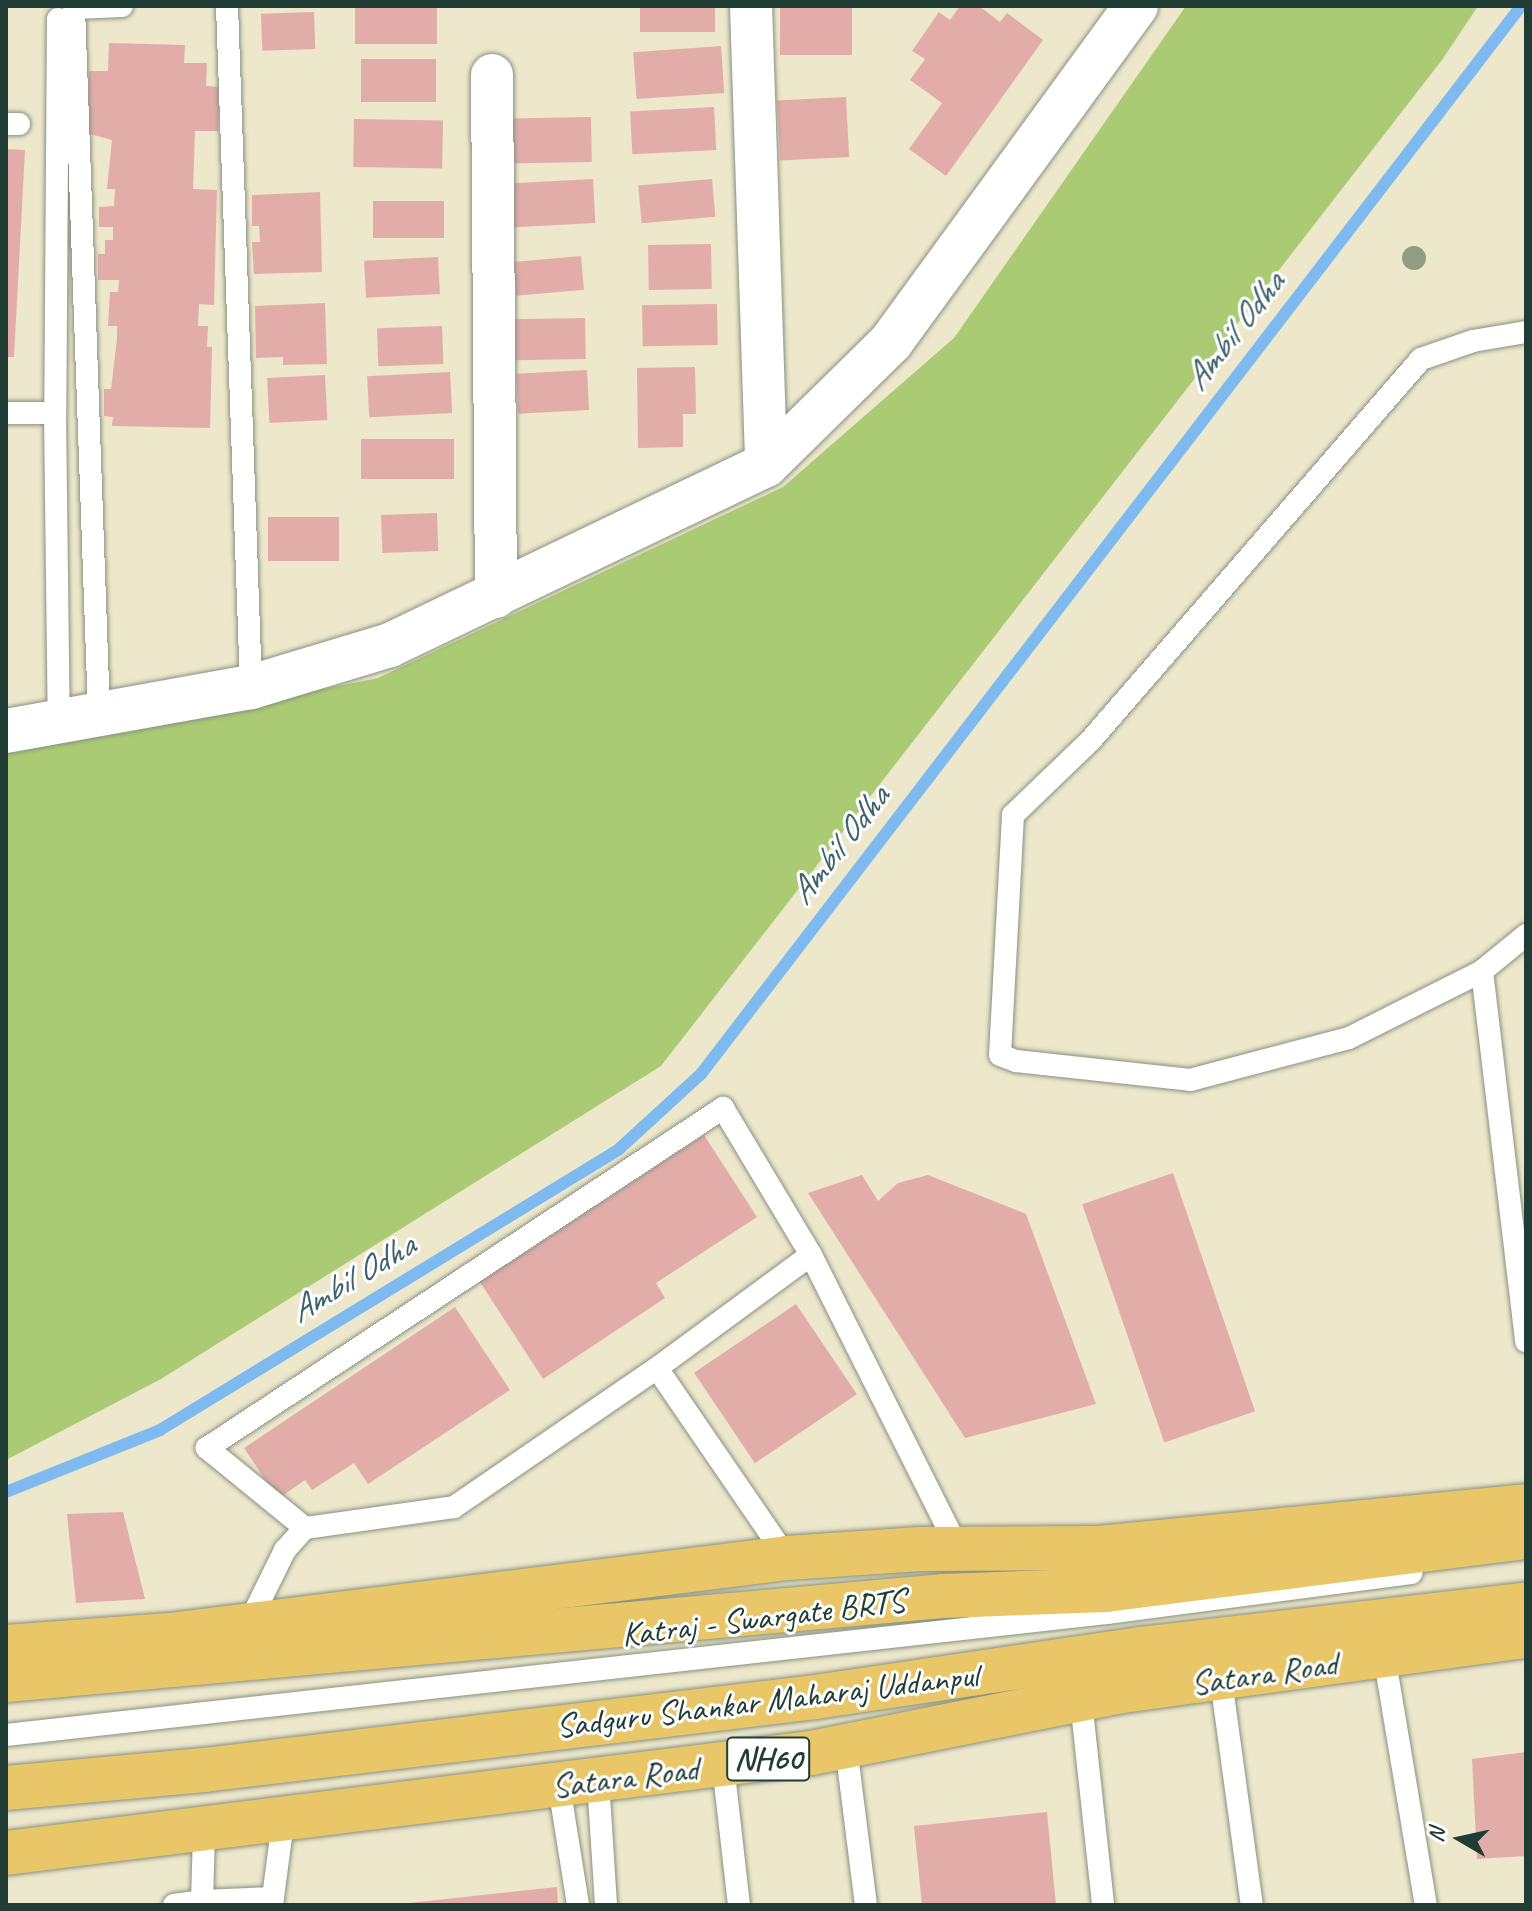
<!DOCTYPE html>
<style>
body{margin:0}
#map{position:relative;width:1532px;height:1911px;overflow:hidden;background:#ede7cb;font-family:Caveat,sans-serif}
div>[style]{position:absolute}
.green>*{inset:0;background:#aacb73}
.stream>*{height:12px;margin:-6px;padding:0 6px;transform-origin:6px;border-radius:6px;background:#7eb9f0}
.building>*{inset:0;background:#e2ada9;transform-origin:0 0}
.roads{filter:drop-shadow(0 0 2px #869280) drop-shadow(0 0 2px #869280)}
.service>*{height:22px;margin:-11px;padding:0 11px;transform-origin:11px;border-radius:11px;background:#fff}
.minor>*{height:42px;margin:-21px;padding:0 21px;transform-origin:21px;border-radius:21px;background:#fff}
.tertiary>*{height:44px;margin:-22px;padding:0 22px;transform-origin:22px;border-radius:22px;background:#fff}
.trunk>*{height:44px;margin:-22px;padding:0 22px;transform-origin:22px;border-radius:22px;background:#e9c769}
.trees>*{width:24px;height:24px;margin:-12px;border-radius:50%;background:#8f9d81}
span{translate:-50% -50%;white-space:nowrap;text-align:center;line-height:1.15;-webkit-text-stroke:6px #fff;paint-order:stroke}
.shield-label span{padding:2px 6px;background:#fff;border:2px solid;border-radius:6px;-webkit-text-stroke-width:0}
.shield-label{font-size:32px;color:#1f3d34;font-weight:700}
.street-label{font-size:34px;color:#1f3d34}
.water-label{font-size:36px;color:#3c626c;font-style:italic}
.frame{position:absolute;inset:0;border:8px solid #1f3d34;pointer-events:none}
.north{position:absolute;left:1420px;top:1799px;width:80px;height:80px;-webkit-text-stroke:6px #fff;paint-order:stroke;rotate:279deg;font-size:22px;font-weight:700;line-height:32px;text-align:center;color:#1f3d34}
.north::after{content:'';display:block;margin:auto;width:28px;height:36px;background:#1f3d34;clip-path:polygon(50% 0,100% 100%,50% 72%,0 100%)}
</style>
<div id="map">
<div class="green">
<i style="clip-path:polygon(1186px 6px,1478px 6px,1442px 60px,661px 1066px,161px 1379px,6px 1460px,6px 752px,378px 678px,783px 487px,954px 338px)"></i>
</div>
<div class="stream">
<i style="left:6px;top:1492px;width:166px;rotate:-21.9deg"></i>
<i style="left:160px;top:1430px;width:537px;rotate:-31.44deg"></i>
<i style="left:618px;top:1150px;width:113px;rotate:-42.5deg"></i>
<i style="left:701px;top:1074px;width:1346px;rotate:-52.48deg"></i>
</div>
<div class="building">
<i style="left:355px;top:6px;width:82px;height:38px"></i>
<i style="left:640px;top:6px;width:75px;height:26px"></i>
<i style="left:780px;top:6px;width:72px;height:49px"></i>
<i style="clip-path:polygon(960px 6px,979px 6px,1000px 22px,1007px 13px,1043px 40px,946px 176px,909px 149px,942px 103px,910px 80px,925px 59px,912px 51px,939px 12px,950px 20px)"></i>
<i style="left:314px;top:12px;width:37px;height:53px;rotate:88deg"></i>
<i style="clip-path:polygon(109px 43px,185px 45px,184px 63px,207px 63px,206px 86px,220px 87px,218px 131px,195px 131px,193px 189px,217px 190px,214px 305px,199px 304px,198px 326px,208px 326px,207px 347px,212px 347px,210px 428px,112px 426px,113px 417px,104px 416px,104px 389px,111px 389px,117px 339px,117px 326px,108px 326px,110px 292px,118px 292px,119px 280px,98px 280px,98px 254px,105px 254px,105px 240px,113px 240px,113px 227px,99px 227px,99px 207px,114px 206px,115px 189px,107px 189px,112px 140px,87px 133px,89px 71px,108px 71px)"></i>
<i style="left:721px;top:46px;width:47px;height:88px;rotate:86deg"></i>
<i style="left:436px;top:59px;width:43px;height:75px;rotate:90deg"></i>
<i style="left:846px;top:97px;width:60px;height:69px;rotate:87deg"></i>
<i style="left:714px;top:107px;width:43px;height:84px;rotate:87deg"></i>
<i style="left:591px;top:117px;width:45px;height:90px;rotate:89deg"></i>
<i style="left:354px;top:119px;width:89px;height:48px;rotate:1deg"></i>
<i style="clip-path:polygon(6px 149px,25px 150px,14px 357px,6px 357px)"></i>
<i style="left:593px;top:179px;width:44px;height:86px;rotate:87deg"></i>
<i style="left:712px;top:179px;width:38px;height:74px;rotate:85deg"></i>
<i style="clip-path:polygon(320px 192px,322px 272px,254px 274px,252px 242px,260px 242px,259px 226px,252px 226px,252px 195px)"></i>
<i style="left:373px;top:201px;width:71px;height:37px"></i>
<i style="left:711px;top:244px;width:45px;height:63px;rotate:89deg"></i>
<i style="left:581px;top:256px;width:34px;height:68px;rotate:85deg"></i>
<i style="left:438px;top:257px;width:37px;height:74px;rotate:87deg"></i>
<i style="clip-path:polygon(325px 303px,327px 364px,283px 365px,283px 357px,256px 358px,255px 306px)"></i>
<i style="left:717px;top:304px;width:41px;height:75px;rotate:89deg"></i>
<i style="left:585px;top:318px;width:41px;height:72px;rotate:89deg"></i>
<i style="left:442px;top:326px;width:38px;height:65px;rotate:88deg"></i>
<i style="clip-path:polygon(695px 367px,696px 414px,683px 414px,683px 447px,638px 448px,637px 368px)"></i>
<i style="left:587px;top:370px;width:40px;height:71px;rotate:87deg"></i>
<i style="left:450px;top:372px;width:41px;height:83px;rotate:87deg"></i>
<i style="left:325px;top:375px;width:45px;height:58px;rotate:87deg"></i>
<i style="left:361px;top:439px;width:93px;height:40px"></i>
<i style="left:437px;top:513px;width:38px;height:56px;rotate:88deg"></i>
<i style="left:268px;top:517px;width:71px;height:44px"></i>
<i style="clip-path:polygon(704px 1135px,757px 1217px,656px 1283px,665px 1298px,543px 1379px,480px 1282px)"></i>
<i style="left:1173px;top:1173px;width:252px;height:96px;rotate:71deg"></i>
<i style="clip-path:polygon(862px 1175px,878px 1201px,898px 1183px,928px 1175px,1026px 1214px,1096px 1404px,965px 1438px,808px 1193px)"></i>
<i style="left:796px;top:1304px;width:109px;height:123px;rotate:56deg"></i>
<i style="clip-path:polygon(455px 1307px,510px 1390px,368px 1484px,354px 1463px,312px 1490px,305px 1480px,278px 1499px,244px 1448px)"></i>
<i style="clip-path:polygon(123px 1512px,145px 1599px,76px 1603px,67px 1514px)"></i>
<i style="clip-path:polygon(1526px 1752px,1526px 1856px,1477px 1859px,1472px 1759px)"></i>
<i style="clip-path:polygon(1047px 1812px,1056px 1905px,922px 1905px,914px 1826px)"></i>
<i style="clip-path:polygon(557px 1887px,558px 1905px,410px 1905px,409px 1903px)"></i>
</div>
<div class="roads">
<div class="service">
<i style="left:227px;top:6px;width:681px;rotate:87.98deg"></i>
<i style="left:58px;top:19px;width:394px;rotate:90.4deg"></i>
<i style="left:55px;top:413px;width:307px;rotate:89.3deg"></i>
<i style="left:6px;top:124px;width:13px"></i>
<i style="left:1526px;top:332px;width:54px;rotate:170.4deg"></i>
<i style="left:1473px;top:341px;width:55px;rotate:160.9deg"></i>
<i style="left:1421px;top:359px;width:504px;rotate:130.9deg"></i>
<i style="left:1091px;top:740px;width:108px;rotate:136.1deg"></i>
<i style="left:1013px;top:815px;width:240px;rotate:93.1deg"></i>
<i style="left:1000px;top:1055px;width:17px;rotate:21deg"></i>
<i style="left:1016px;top:1061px;width:175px;rotate:6.2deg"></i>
<i style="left:1190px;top:1080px;width:164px;rotate:-14.8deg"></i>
<i style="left:1349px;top:1038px;width:149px;rotate:-26.7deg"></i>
<i style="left:1482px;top:971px;width:57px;rotate:-39.3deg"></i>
<i style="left:6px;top:413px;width:49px"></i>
<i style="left:99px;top:713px;width:705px;rotate:-92.03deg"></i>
<i style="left:74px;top:8px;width:48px;rotate:-2.4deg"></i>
<i style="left:1482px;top:971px;width:373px;rotate:83.2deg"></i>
<i style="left:305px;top:1528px;width:127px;rotate:-140.8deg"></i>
<i style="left:207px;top:1448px;width:618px;rotate:-33.38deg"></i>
<i style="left:723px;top:1108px;width:171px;rotate:59.1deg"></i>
<i style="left:787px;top:1558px;width:230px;rotate:-124.4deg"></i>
<i style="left:657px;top:1368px;width:191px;rotate:-36.3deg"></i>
<i style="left:811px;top:1255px;width:329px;rotate:63.4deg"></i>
<i style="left:248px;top:1625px;width:84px;rotate:-63.7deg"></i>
<i style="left:285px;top:1550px;width:30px;rotate:-48deg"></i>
<i style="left:305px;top:1528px;width:150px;rotate:-8deg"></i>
<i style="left:454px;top:1507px;width:246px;rotate:-34.4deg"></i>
<i style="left:1384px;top:1655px;width:254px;rotate:80.5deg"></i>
<i style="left:1221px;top:1680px;width:227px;rotate:82.2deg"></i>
<i style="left:1081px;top:1701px;width:205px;rotate:83.8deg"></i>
<i style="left:6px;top:1735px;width:1109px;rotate:-6.32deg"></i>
<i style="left:1108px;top:1613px;width:306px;rotate:-7.5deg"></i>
<i style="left:846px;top:1747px;width:159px;rotate:82.8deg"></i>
<i style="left:723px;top:1765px;width:141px;rotate:83.5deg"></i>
<i style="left:598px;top:1781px;width:124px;rotate:86.3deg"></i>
<i style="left:559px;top:1786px;width:121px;rotate:80.9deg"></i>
<i style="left:202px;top:1901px;width:71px;rotate:-2.4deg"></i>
<i style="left:174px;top:1905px;width:28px;rotate:-8deg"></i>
<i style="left:202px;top:1901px;width:69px;rotate:-88.3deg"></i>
<i style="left:272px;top:1905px;width:84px;rotate:-82.5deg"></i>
</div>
<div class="minor">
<i style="left:751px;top:6px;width:459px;rotate:88.1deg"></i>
<i style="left:492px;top:75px;width:522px;rotate:89.56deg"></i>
</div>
<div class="tertiary">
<i style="left:6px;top:731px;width:249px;rotate:-10.2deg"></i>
<i style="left:251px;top:687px;width:145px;rotate:-16.8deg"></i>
<i style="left:390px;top:645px;width:417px;rotate:-25.6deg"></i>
<i style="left:766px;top:465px;width:175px;rotate:-44.5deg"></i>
<i style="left:891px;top:342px;width:416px;rotate:-53.9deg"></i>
</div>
<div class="trunk">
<i style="left:6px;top:1647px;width:164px;rotate:-4.2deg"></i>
<i style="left:170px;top:1635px;width:622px;rotate:-7.11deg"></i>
<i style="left:787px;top:1558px;width:133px;rotate:-3.9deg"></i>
<i style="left:920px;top:1549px;width:179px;rotate:-0.3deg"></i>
<i style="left:1099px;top:1548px;width:429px;rotate:-5.6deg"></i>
<i style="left:6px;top:1680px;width:942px;rotate:-5.12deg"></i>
<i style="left:944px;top:1596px;width:162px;rotate:-2.1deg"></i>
<i style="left:1106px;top:1590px;width:423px;rotate:-7.2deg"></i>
<i style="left:6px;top:1788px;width:199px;rotate:-5.2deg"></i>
<i style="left:204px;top:1770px;width:615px;rotate:-6.81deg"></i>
<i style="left:815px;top:1697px;width:329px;rotate:-8.4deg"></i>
<i style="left:1140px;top:1649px;width:389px;rotate:-6.6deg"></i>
<i style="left:6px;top:1853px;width:811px;rotate:-7.08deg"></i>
<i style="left:811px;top:1753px;width:317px;rotate:-11.3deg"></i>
<i style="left:1122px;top:1691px;width:408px;rotate:-7.8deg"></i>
</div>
</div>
<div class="trees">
<i style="left:1414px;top:258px"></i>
</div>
<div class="shield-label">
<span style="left:768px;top:1759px">NH60</span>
</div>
<div class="street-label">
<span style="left:763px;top:1617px;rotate:-7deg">Katraj - Swargate BRTS</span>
<span style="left:1264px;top:1673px;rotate:-8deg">Satara Road</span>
<span style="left:767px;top:1700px;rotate:-7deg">Sadguru Shankar Maharaj Uddanpul</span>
<span style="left:625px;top:1777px;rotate:-7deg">Satara Road</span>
</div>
<div class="water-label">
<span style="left:1234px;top:331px;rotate:-52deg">Ambil Odha</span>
<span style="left:839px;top:845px;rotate:-52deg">Ambil Odha</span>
<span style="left:352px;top:1278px;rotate:-31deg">Ambil Odha</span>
</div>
<div class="frame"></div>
<div class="north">N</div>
</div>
